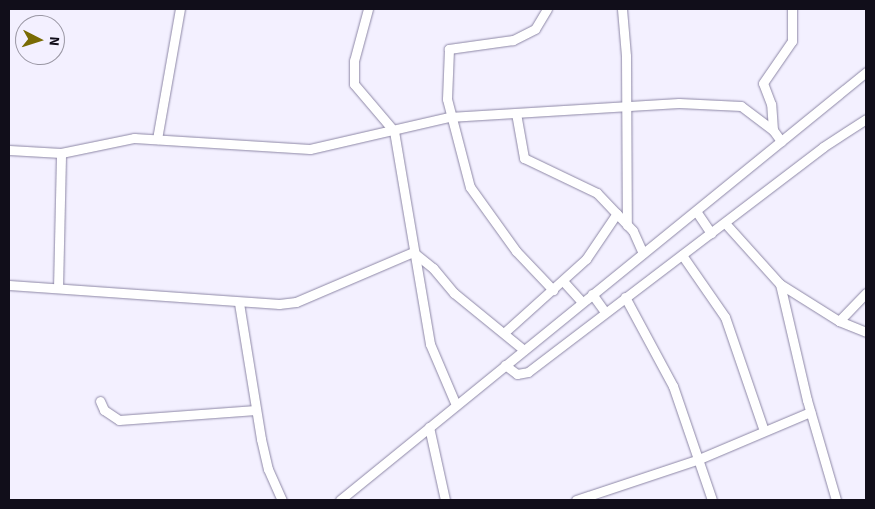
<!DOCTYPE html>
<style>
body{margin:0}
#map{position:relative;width:875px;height:509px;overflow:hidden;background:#f3f0ff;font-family:"Source Sans 3",sans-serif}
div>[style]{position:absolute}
.roads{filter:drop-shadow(0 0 1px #8d87a6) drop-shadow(0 0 1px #8d87a6)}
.minor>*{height:9px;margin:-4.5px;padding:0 4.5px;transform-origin:4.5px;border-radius:4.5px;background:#fff}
span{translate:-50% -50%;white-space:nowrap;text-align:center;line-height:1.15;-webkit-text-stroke:4.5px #f3f0ff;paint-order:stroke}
.frame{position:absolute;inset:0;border:10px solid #110e1a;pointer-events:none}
.north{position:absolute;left:15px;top:15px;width:50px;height:50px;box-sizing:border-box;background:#f3f0ff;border:1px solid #9996a3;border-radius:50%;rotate:95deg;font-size:14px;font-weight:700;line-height:20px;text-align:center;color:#110e1a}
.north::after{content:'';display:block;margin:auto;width:18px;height:22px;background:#796b04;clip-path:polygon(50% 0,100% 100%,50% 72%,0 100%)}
</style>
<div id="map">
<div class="roads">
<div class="minor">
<i style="left:368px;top:9px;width:54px;rotate:105.1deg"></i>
<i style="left:354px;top:61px;width:23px;rotate:90deg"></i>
<i style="left:354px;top:84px;width:62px;rotate:49.6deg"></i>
<i style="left:394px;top:131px;width:216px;rotate:80.4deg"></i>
<i style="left:430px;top:344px;width:66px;rotate:66.9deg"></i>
<i style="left:547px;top:9px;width:23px;rotate:121deg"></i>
<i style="left:535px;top:29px;width:25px;rotate:153deg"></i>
<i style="left:513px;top:40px;width:65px;rotate:172deg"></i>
<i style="left:449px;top:49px;width:50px;rotate:92.3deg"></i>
<i style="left:447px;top:99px;width:91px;rotate:75.4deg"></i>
<i style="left:470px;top:187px;width:79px;rotate:54.3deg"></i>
<i style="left:516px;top:251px;width:54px;rotate:46.5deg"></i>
<i style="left:622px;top:9px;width:47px;rotate:85.1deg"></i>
<i style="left:626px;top:56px;width:169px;rotate:89.7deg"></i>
<i style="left:516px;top:113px;width:46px;rotate:79.9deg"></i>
<i style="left:524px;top:158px;width:81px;rotate:25.6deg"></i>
<i style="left:597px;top:193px;width:52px;rotate:46.5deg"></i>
<i style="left:633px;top:231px;width:24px;rotate:66deg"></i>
<i style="left:773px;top:130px;width:26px;rotate:-94deg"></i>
<i style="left:771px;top:104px;width:22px;rotate:-111deg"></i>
<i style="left:763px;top:83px;width:51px;rotate:-55.4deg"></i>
<i style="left:792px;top:41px;width:32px;rotate:-90deg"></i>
<i style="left:157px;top:139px;width:132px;rotate:-80deg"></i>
<i style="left:9px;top:150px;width:52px;rotate:3.3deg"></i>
<i style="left:61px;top:153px;width:75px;rotate:-11.6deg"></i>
<i style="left:134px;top:138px;width:176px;rotate:3.6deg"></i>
<i style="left:310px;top:149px;width:143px;rotate:-13deg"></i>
<i style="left:449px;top:117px;width:230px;rotate:-3.5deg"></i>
<i style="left:679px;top:103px;width:62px;rotate:2.8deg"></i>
<i style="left:741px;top:106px;width:40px;rotate:37deg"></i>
<i style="left:773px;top:130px;width:14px;rotate:54deg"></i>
<i style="left:696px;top:211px;width:27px;rotate:56deg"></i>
<i style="left:725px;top:223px;width:82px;rotate:48deg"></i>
<i style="left:780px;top:284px;width:70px;rotate:32.1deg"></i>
<i style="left:839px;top:321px;width:29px;rotate:22deg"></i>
<i style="left:413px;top:252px;width:26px;rotate:39deg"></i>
<i style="left:433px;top:268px;width:33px;rotate:50deg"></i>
<i style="left:454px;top:293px;width:90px;rotate:39.2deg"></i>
<i style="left:682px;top:255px;width:75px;rotate:55.3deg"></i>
<i style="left:725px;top:317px;width:120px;rotate:71.1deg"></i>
<i style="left:563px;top:281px;width:28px;rotate:48deg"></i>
<i style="left:780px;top:284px;width:119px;rotate:76.9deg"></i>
<i style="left:807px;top:400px;width:104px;rotate:73.8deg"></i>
<i style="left:9px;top:285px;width:271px;rotate:4deg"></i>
<i style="left:279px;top:304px;width:17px;rotate:-7deg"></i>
<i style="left:296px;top:302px;width:127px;rotate:-23.1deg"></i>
<i style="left:58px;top:288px;width:135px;rotate:-88.7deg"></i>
<i style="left:592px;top:294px;width:22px;rotate:54deg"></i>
<i style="left:625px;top:297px;width:101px;rotate:61.7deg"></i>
<i style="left:673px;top:386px;width:120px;rotate:71.1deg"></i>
<i style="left:239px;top:303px;width:138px;rotate:80.8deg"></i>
<i style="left:261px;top:439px;width:31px;rotate:77deg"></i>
<i style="left:268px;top:469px;width:34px;rotate:66deg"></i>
<i style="left:839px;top:321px;width:39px;rotate:-46deg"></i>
<i style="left:506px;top:331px;width:108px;rotate:-42deg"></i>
<i style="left:586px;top:259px;width:55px;rotate:-56deg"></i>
<i style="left:505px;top:365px;width:15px;rotate:37deg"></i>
<i style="left:517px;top:374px;width:11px;rotate:-10deg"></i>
<i style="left:528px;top:372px;width:371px;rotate:-37.3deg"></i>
<i style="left:823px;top:147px;width:51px;rotate:-33.1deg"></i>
<i style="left:100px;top:401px;width:10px;rotate:66deg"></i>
<i style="left:104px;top:410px;width:18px;rotate:34deg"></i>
<i style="left:119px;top:420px;width:137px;rotate:-4.2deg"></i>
<i style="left:429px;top:427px;width:75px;rotate:77.6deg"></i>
<i style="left:340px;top:500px;width:678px;rotate:-39.13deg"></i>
<i style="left:576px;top:500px;width:130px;rotate:-18.4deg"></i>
<i style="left:699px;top:459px;width:121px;rotate:-22.9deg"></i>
</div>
</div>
<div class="frame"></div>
<div class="north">N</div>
</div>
